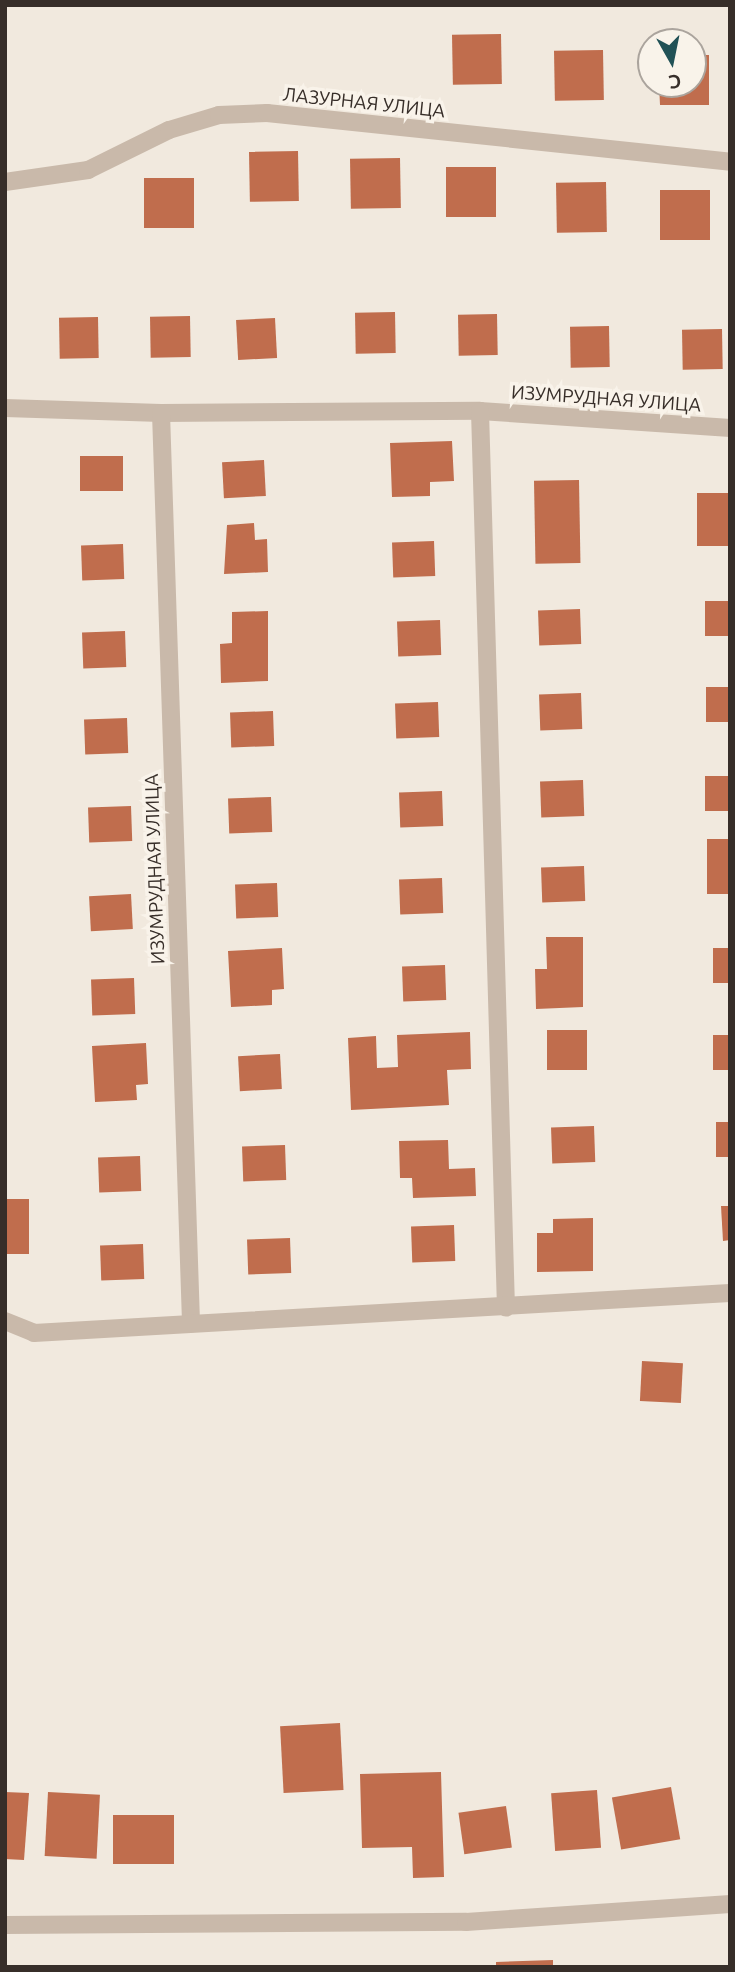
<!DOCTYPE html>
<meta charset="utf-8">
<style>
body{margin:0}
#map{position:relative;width:735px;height:1972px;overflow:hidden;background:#f1e9de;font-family:Ubuntu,sans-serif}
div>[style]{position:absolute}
.building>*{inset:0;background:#c06d4d;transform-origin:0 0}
.minor>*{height:18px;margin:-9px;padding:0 9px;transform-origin:9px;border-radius:9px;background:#c9b9aa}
span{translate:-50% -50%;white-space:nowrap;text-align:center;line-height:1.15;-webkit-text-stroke:7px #f9f3ea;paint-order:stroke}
.street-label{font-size:19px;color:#372e29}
.frame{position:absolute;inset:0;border:7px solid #372e29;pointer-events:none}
.north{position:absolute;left:637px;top:28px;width:70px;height:70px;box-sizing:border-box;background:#f9f3ea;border:2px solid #aba49d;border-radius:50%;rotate:171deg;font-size:19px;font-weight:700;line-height:28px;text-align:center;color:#372e29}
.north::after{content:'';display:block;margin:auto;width:24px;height:32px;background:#215156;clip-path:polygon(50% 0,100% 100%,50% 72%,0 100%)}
</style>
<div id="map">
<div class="building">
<i style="left:501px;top:34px;width:50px;height:49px;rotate:89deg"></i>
<i style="left:603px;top:50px;width:50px;height:49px;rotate:89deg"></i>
<i style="clip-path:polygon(693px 55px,709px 55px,709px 105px,660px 105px,659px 84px,693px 84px)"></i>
<i style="left:298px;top:151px;width:50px;height:49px;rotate:89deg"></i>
<i style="left:400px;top:158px;width:50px;height:50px;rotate:89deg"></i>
<i style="left:496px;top:167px;width:50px;height:50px;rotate:90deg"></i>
<i style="left:194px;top:178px;width:50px;height:50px;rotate:90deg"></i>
<i style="left:606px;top:182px;width:50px;height:50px;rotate:89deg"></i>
<i style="left:710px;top:190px;width:50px;height:50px;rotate:90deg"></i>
<i style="left:395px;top:312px;width:41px;height:40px;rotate:89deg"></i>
<i style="left:497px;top:314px;width:41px;height:39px;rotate:89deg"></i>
<i style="left:190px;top:316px;width:41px;height:40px;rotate:89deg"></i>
<i style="left:98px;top:317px;width:41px;height:39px;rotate:89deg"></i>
<i style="left:275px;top:318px;width:40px;height:39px;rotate:87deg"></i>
<i style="left:609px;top:326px;width:41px;height:39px;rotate:89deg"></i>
<i style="left:722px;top:329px;width:40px;height:40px;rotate:89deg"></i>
<i style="clip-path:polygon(452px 441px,454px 481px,430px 482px,430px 496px,392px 497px,390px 443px)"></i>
<i style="left:123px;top:456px;width:35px;height:43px;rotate:90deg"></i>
<i style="left:264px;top:460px;width:36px;height:42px;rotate:87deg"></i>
<i style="left:579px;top:480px;width:83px;height:45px;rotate:89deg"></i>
<i style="left:730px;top:493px;width:53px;height:33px;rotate:90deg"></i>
<i style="clip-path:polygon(254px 523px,255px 540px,267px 539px,268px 572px,224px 574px,227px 525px)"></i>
<i style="left:434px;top:541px;width:35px;height:42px;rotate:88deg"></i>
<i style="left:123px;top:544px;width:35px;height:42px;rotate:88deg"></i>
<i style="left:730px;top:601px;width:35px;height:25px;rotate:90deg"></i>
<i style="left:580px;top:609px;width:35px;height:42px;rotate:88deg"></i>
<i style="clip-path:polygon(268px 611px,268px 681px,221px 683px,220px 644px,232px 643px,232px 612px)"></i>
<i style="left:440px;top:620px;width:35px;height:43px;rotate:88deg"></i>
<i style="left:125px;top:631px;width:36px;height:43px;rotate:88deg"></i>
<i style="left:730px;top:687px;width:35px;height:24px;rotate:90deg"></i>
<i style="left:581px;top:693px;width:36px;height:42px;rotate:88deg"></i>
<i style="left:438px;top:702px;width:35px;height:43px;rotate:88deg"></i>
<i style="left:273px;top:711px;width:35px;height:43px;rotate:88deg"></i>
<i style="left:127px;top:718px;width:35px;height:43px;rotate:88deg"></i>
<i style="left:730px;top:776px;width:35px;height:25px;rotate:90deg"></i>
<i style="left:583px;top:780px;width:36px;height:43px;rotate:88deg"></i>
<i style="left:442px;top:791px;width:35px;height:43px;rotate:88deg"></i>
<i style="left:271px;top:797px;width:35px;height:43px;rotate:88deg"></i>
<i style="left:131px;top:806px;width:35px;height:43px;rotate:88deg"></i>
<i style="left:707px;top:839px;width:23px;height:55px"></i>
<i style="left:584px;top:866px;width:35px;height:43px;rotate:88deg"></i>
<i style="left:442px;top:878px;width:35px;height:43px;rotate:88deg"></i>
<i style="left:277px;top:883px;width:34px;height:42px;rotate:88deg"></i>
<i style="left:131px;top:894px;width:35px;height:42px;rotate:87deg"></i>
<i style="clip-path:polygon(546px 937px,583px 937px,583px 1007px,536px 1009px,535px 969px,547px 969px)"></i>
<i style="clip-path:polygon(282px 948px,284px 989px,272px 990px,272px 1005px,231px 1007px,228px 951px)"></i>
<i style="left:713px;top:948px;width:17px;height:35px"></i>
<i style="left:445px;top:965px;width:35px;height:43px;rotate:88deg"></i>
<i style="left:134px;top:978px;width:36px;height:43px;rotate:88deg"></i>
<i style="left:547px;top:1030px;width:40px;height:40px"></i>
<i style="clip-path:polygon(470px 1032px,471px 1069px,447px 1070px,449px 1105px,351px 1110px,348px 1038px,376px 1036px,377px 1068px,398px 1067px,397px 1035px)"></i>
<i style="left:713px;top:1035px;width:17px;height:35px"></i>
<i style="clip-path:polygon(146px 1043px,148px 1084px,136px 1085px,137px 1100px,95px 1102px,92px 1046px)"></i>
<i style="left:280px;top:1054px;width:35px;height:42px;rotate:87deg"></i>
<i style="left:716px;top:1122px;width:14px;height:35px"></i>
<i style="left:594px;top:1126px;width:36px;height:43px;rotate:88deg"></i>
<i style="clip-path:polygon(448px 1140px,449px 1169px,475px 1168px,476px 1196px,413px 1198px,412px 1178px,400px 1178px,399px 1141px)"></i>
<i style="left:285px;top:1145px;width:35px;height:43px;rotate:88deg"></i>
<i style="left:140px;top:1156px;width:35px;height:42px;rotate:88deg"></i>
<i style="left:5px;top:1199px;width:24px;height:55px"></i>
<i style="clip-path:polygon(721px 1206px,730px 1206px,730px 1240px,723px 1241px)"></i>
<i style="clip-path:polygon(593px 1218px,593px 1271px,537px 1272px,537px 1233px,553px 1233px,553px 1219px)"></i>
<i style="left:454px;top:1225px;width:36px;height:43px;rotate:88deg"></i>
<i style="left:290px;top:1238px;width:35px;height:43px;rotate:88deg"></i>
<i style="left:143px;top:1244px;width:35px;height:43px;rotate:88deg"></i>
<i style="left:642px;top:1361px;width:41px;height:40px;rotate:3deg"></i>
<i style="left:340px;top:1723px;width:67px;height:60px;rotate:87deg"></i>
<i style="clip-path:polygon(441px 1772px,444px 1877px,413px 1878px,412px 1847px,362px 1848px,360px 1774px)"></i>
<i style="left:671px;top:1787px;width:53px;height:60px;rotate:80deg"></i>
<i style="left:597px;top:1790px;width:58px;height:46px;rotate:86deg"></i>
<i style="clip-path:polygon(5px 1792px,29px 1793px,24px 1860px,5px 1859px)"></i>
<i style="left:48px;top:1792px;width:52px;height:64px;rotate:3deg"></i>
<i style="left:506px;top:1806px;width:42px;height:48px;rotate:82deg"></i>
<i style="left:113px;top:1815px;width:61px;height:49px"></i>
<i style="clip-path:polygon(553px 1960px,553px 1967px,496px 1967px,496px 1962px)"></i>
</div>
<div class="minor">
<i style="left:5px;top:182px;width:84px;rotate:-8.2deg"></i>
<i style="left:88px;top:170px;width:90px;rotate:-26.3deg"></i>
<i style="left:169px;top:130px;width:52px;rotate:-16.7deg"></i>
<i style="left:219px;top:115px;width:48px;rotate:-2.4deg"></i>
<i style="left:267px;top:113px;width:466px;rotate:6deg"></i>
<i style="left:5px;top:408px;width:156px;rotate:1.8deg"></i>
<i style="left:161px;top:413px;width:319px;rotate:-0.4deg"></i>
<i style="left:480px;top:411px;width:251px;rotate:3.9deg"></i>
<i style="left:480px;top:411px;width:897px;rotate:88.34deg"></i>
<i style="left:161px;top:413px;width:911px;rotate:88.11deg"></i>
<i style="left:5px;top:1321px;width:31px;rotate:22deg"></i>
<i style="left:34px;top:1333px;width:697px;rotate:-3.29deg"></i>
<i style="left:5px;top:1925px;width:461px;rotate:-0.4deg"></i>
<i style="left:466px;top:1922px;width:265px;rotate:-3.9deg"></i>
</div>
<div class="street-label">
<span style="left:364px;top:103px;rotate:6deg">ЛАЗУРНАЯ УЛИЦА</span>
<span style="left:606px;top:399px;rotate:4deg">ИЗУМРУДНАЯ УЛИЦА</span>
<span style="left:155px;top:869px;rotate:-92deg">ИЗУМРУДНАЯ УЛИЦА</span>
</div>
<div class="frame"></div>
<div class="north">С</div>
</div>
